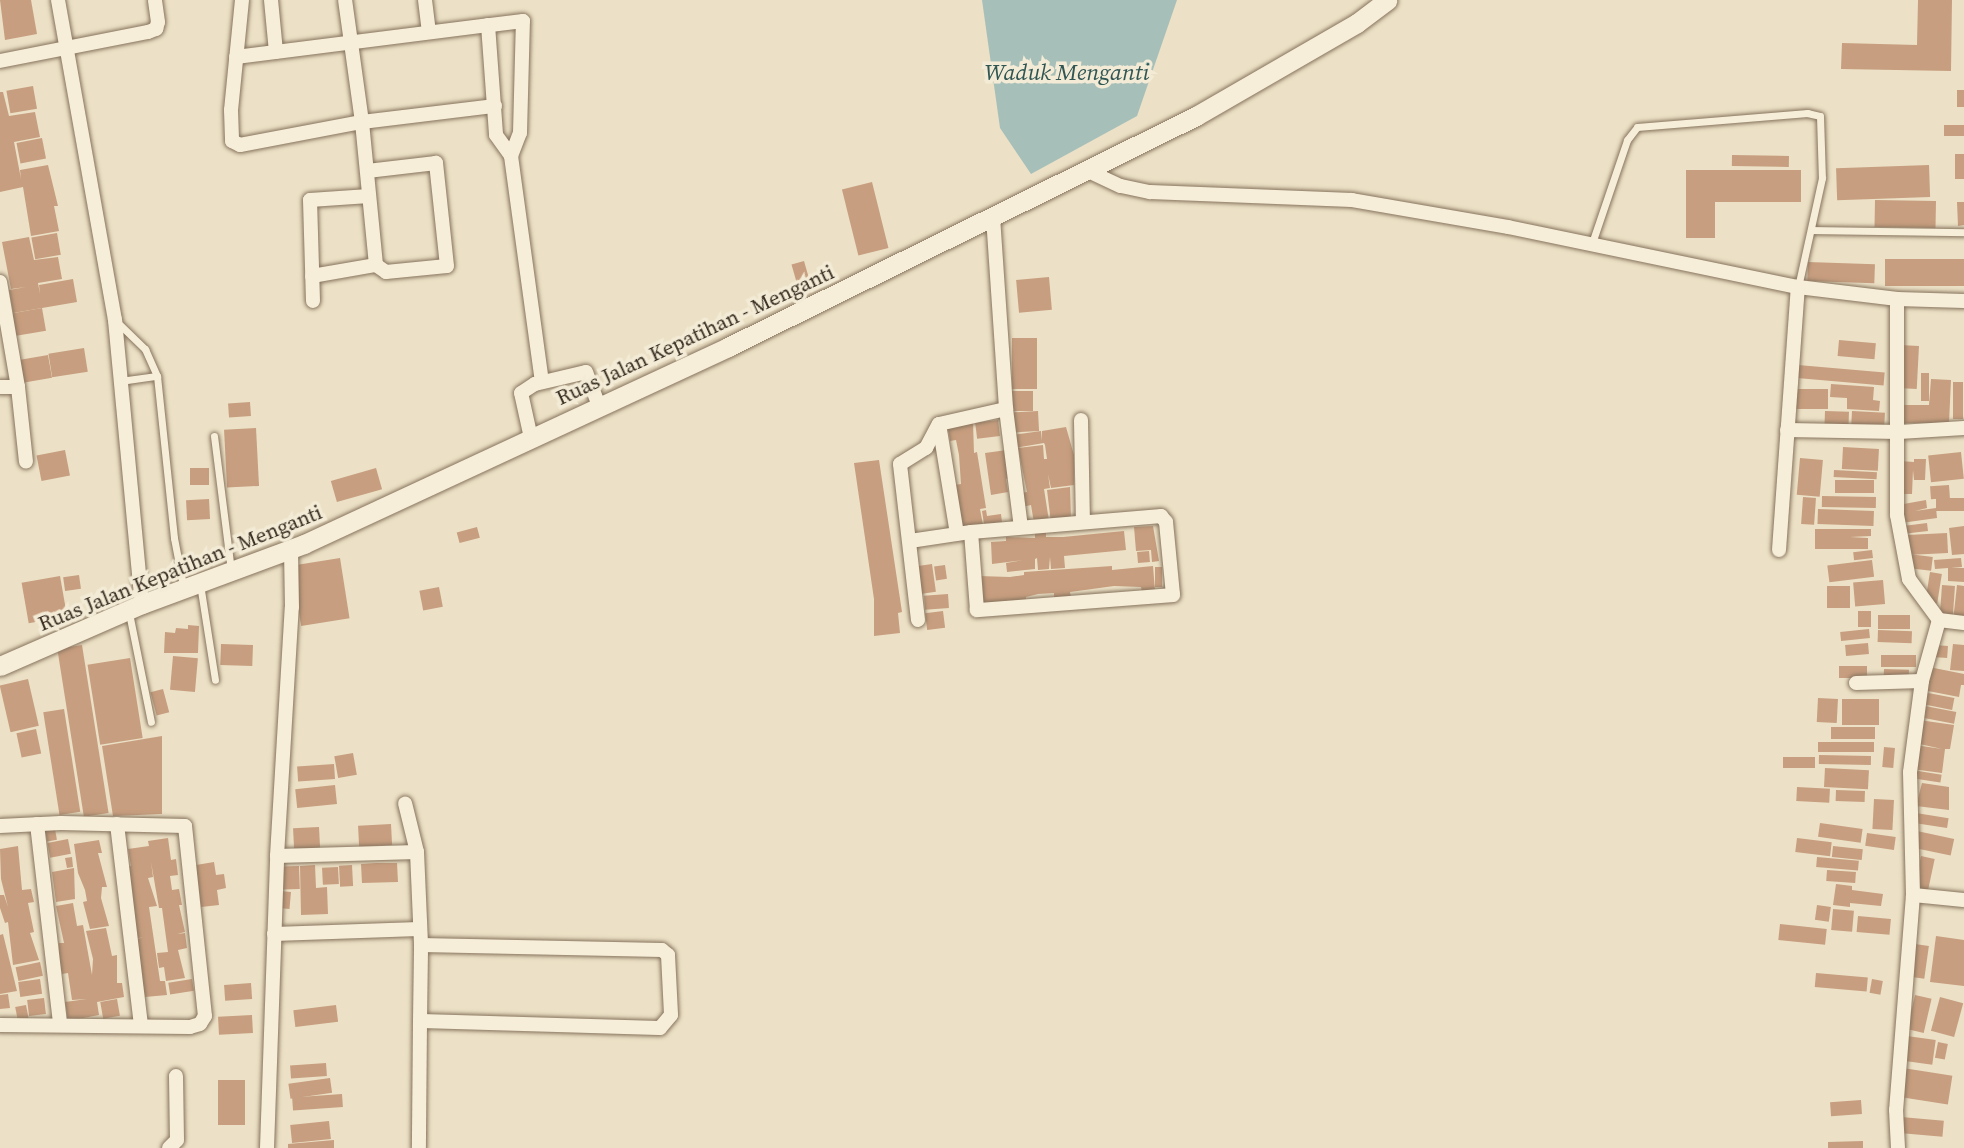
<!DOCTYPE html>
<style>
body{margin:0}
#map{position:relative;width:1964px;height:1148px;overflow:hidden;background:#ece1c6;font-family:"Source Serif 4",serif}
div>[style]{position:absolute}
.water>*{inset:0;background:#a7bfb9}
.building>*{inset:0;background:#c79e7f;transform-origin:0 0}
.roads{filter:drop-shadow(0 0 2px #86735d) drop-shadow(0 0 2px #86735d)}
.service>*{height:7px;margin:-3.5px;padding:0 3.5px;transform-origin:3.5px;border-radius:3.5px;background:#f7eed9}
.minor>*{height:14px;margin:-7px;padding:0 7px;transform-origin:7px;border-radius:7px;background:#f7eed9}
.secondary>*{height:19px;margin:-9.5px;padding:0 9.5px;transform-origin:9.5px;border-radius:9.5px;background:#f7eed9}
span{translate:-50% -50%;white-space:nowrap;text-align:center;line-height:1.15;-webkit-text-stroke:7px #f3ebd6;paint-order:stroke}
.street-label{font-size:21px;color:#372c20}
.water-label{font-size:23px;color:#305654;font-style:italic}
</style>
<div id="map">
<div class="water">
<i style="clip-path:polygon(982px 0,1177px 0,1137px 116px,1031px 174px,1000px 128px)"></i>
</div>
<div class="building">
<i style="clip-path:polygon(0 0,31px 0,37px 34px,5px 40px)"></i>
<i style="clip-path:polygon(1918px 0,1952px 0,1951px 71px,1841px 69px,1842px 43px,1917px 45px)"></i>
<i style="left:33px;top:86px;width:23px;height:27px;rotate:80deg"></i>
<i style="left:1957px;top:90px;width:7px;height:17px"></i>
<i style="clip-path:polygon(0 92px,3px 92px,9px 116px,35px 112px,40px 137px,14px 142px,21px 179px,20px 170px,48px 165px,58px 206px,54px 206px,59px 231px,31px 236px,23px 187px,0 192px)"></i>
<i style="left:1964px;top:125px;width:11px;height:20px;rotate:90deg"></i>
<i style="left:42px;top:138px;width:21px;height:26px;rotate:79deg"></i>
<i style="left:1955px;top:154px;width:9px;height:25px"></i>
<i style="left:1732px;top:155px;width:57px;height:11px;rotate:1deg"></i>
<i style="left:1929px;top:165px;width:32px;height:93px;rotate:88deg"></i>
<i style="clip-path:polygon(1686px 170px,1801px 170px,1801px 202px,1715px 202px,1715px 238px,1686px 238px)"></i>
<i style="left:872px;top:182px;width:68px;height:31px;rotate:76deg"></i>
<i style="left:1875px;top:200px;width:61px;height:27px;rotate:1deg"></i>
<i style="clip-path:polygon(1957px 202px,1964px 202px,1964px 225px,1958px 226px)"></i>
<i style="left:57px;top:233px;width:22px;height:26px;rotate:80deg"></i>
<i style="clip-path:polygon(29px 237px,34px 260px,58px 257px,62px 279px,38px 283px,40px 294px,39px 285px,73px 279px,77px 302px,13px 313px,9px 290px,26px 287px,11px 289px,2px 242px)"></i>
<i style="left:1964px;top:259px;width:27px;height:79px;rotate:90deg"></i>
<i style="left:804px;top:261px;width:26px;height:13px;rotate:74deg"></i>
<i style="left:1808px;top:262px;width:67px;height:19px;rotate:2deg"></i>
<i style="left:1049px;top:277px;width:33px;height:33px;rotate:85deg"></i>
<i style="left:42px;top:308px;width:23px;height:30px;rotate:80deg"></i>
<i style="left:1012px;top:338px;width:25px;height:51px"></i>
<i style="left:1839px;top:340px;width:37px;height:16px;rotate:5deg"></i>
<i style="left:1900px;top:345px;width:19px;height:43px;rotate:3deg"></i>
<i style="left:84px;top:348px;width:24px;height:36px;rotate:81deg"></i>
<i style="left:48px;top:355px;width:23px;height:28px;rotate:80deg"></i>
<i style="left:1798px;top:365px;width:87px;height:13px;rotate:5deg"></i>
<i style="left:1921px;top:373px;width:8px;height:28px"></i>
<i style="clip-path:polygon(1931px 379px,1951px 380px,1949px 423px,1901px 423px,1901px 405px,1929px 405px)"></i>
<i style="left:1953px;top:382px;width:10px;height:37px"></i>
<i style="clip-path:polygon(1831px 384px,1874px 387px,1873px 400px,1880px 401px,1879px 411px,1847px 409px,1847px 398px,1830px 397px)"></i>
<i style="left:1793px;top:389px;width:35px;height:20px"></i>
<i style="left:1012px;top:391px;width:21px;height:20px"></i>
<i style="left:250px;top:402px;width:14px;height:22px;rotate:86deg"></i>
<i style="left:1038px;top:411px;width:20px;height:28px;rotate:87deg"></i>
<i style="left:1825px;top:411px;width:24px;height:16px;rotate:2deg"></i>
<i style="left:1852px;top:411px;width:33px;height:16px;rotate:3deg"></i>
<i style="left:998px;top:420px;width:16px;height:23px;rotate:83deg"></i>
<i style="clip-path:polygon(973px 423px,974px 453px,977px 452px,986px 508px,980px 509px,983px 525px,961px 528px,955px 485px,961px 484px,959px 455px,956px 440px,950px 441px,948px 427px)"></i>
<i style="clip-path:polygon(1066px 427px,1074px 455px,1074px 485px,1051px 488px,1048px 474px,1050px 488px,1044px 489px,1049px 521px,1034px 523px,1031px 505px,1022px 507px,1020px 493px,1027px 492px,1018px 448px,1043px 445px,1044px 459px,1047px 459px,1045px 445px,1044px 443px,1015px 448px,1012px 435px,1041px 431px,1042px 441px,1042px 431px)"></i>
<i style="left:256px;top:428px;width:58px;height:32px;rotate:87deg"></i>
<i style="left:1843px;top:447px;width:36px;height:22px;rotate:3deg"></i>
<i style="left:65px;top:450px;width:26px;height:29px;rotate:79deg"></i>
<i style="clip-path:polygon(1007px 450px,1010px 478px,1006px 479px,1008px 492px,991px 495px,985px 453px)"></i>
<i style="left:1961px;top:452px;width:27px;height:33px;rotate:84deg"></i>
<i style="left:1800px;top:458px;width:23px;height:37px;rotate:5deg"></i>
<i style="clip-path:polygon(1914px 459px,1926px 459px,1925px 480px,1914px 480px,1913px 470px,1912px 494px,1898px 494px,1900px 461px,1914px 462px)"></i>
<i style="clip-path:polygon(879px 460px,902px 612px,898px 613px,900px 633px,874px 636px,874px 599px,854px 463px)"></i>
<i style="left:190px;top:468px;width:19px;height:17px"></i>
<i style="left:376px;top:468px;width:22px;height:47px;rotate:74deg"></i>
<i style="left:1834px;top:470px;width:43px;height:7px;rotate:3deg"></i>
<i style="left:1835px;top:480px;width:39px;height:13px"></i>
<i style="left:1949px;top:485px;width:13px;height:19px;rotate:86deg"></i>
<i style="clip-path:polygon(1070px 487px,1071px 520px,1051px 523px,1047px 490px)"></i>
<i style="left:1822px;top:496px;width:54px;height:11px;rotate:1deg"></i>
<i style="left:1803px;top:497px;width:13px;height:27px;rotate:4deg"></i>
<i style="left:1964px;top:498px;width:13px;height:28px;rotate:90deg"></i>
<i style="left:209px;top:499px;width:20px;height:23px;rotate:87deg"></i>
<i style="clip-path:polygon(1926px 500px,1927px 508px,1915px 511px,1936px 508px,1937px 518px,1901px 523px,1898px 505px)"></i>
<i style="left:1818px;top:509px;width:56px;height:15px;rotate:2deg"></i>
<i style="clip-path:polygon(986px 510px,987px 516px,1001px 514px,1002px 522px,984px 524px,982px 511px)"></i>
<i style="left:1927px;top:523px;width:8px;height:26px;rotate:83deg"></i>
<i style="clip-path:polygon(1153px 526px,1159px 561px,1152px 562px,1151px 550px,1136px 551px,1134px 527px)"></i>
<i style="clip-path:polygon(1964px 526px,1964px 554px,1952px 555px,1949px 528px)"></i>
<i style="left:477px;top:527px;width:11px;height:21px;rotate:75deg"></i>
<i style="clip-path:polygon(1815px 529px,1871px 529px,1871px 536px,1850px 537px,1868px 538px,1868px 549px,1815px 549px)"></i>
<i style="clip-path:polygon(1124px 531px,1126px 550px,1064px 556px,1065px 568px,1051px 569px,1050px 557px,1049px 569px,1038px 570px,1037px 558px,1035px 559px,1035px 569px,1007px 572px,1006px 563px,1023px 560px,992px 564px,991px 542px,1006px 541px,1006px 537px,1035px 538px,1035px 532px,1046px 532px,1046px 537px,1063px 537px)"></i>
<i style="left:1947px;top:533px;width:20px;height:40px;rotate:87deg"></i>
<i style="left:1872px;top:550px;width:8px;height:19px;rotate:83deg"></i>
<i style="left:1149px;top:551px;width:11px;height:12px;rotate:85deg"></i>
<i style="left:1909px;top:554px;width:24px;height:14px;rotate:7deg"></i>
<i style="left:340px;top:558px;width:61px;height:49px;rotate:81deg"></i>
<i style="clip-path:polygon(1961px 558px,1962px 567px,1951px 568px,1964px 568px,1964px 582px,1948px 581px,1948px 568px,1935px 569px,1934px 560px)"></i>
<i style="left:1872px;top:560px;width:17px;height:45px;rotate:83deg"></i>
<i style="left:932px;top:564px;width:28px;height:14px;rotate:82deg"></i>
<i style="left:945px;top:565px;width:14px;height:11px;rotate:82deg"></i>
<i style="clip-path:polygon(1112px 566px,1112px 570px,1153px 566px,1155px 591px,1142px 592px,1141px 587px,1114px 586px,1070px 592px,1071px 597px,1054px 598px,1054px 593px,1038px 594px,1026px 597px,1026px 600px,982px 605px,979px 576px,1010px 577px,1024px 575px,1024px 572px)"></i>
<i style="left:1155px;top:567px;width:7px;height:20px"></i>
<i style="left:1930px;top:572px;width:12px;height:30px;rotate:9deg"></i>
<i style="left:79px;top:575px;width:14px;height:16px;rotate:82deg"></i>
<i style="left:60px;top:576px;width:41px;height:39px;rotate:80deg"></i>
<i style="left:1883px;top:580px;width:24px;height:30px;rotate:85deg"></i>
<i style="left:1942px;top:585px;width:13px;height:34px;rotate:4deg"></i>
<i style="clip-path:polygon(1957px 585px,1964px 586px,1964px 622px,1953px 621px)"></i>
<i style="left:1827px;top:586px;width:23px;height:22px"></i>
<i style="left:439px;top:587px;width:20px;height:20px;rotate:79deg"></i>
<i style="left:948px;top:594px;width:14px;height:24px;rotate:86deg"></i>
<i style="left:943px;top:611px;width:17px;height:18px;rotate:83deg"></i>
<i style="left:1858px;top:611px;width:13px;height:16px"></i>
<i style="left:1878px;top:615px;width:32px;height:14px"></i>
<i style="clip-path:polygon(188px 625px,199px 626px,198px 653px,164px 653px,165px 632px,175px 633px,176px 628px,188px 629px)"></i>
<i style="left:1869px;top:629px;width:9px;height:29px;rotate:84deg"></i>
<i style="left:1878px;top:630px;width:34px;height:12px;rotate:2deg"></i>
<i style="left:1868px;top:643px;width:11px;height:23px;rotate:85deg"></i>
<i style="left:221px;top:644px;width:32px;height:21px;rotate:2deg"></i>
<i style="clip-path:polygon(1953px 644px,1964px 645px,1964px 671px,1950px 670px)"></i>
<i style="left:82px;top:645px;width:170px;height:25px;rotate:81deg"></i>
<i style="left:1934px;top:645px;width:14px;height:12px;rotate:4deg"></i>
<i style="left:1881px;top:655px;width:35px;height:12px"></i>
<i style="left:173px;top:656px;width:25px;height:34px;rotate:5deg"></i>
<i style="left:130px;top:658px;width:81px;height:43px;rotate:81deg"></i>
<i style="left:1839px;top:666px;width:28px;height:12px"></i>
<i style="clip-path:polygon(1929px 667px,1964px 674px,1964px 685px,1961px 685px,1959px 697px,1923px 690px)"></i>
<i style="left:1884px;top:669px;width:25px;height:10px;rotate:2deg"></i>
<i style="left:28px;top:679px;width:48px;height:29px;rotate:77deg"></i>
<i style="left:163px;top:689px;width:24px;height:13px;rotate:75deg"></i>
<i style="left:1923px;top:692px;width:32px;height:12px;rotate:11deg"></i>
<i style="left:1818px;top:698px;width:20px;height:24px;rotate:3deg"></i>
<i style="left:1842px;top:699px;width:37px;height:26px"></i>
<i style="left:1920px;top:705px;width:37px;height:12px;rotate:11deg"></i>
<i style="left:64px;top:709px;width:104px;height:21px;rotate:81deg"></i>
<i style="clip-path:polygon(1919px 720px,1954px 725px,1950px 749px,1945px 749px,1942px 773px,1912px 769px,1915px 745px,1942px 749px,1915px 743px)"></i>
<i style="left:1831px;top:727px;width:44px;height:12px"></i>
<i style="left:36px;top:729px;width:25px;height:20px;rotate:78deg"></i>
<i style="clip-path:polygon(162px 736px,162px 814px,113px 816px,102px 746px)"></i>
<i style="left:1818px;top:742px;width:56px;height:10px"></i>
<i style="left:1884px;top:747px;width:11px;height:20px;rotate:5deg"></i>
<i style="left:353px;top:753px;width:22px;height:19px;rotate:80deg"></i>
<i style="left:1819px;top:755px;width:52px;height:9px;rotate:1deg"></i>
<i style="left:1783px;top:757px;width:32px;height:11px"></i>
<i style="left:334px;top:764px;width:15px;height:37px;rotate:86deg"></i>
<i style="left:1825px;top:768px;width:44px;height:19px;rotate:3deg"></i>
<i style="left:1912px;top:770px;width:30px;height:8px;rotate:9deg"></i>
<i style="clip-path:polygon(1922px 783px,1949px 787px,1949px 810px,1916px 806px)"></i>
<i style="left:335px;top:785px;width:19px;height:40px;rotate:84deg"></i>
<i style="left:1797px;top:787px;width:33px;height:14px;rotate:3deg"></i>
<i style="left:1836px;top:790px;width:29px;height:11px;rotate:2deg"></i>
<i style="left:1874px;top:799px;width:20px;height:30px;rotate:3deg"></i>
<i style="left:1916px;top:813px;width:33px;height:10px;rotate:9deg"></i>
<i style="left:1820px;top:823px;width:43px;height:14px;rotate:8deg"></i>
<i style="left:391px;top:824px;width:21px;height:33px;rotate:87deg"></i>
<i style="left:319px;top:827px;width:22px;height:26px;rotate:87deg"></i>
<i style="left:55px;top:829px;width:11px;height:10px;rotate:80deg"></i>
<i style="left:1917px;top:831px;width:38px;height:17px;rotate:12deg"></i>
<i style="left:1867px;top:833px;width:29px;height:13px;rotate:8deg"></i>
<i style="clip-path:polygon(168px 838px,171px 860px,176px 859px,178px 875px,170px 876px,172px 890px,179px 889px,182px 905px,179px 905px,185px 932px,177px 934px,185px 933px,187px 948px,178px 950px,185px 978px,166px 981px,164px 967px,159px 968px,157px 953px,168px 952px,162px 908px,159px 908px,151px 862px,153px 877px,148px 878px,157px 906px,149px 907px,160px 981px,165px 981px,167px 995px,145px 997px,135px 940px,143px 937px,135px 939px,125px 867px,131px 866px,128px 849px,149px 846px,148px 841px)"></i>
<i style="left:1797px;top:838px;width:35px;height:14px;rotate:7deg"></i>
<i style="left:68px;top:839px;width:15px;height:21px;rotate:79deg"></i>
<i style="clip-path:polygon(99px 840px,102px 853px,98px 853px,107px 887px,102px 887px,101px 898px,109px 926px,90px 929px,83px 902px,87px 901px,85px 890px,78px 873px,74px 844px)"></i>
<i style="clip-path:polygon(18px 846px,22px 890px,31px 889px,34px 902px,28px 903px,34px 932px,30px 933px,39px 960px,13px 965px,8px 922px,5px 923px,0 908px,0 895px,4px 895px,8px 907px,1px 879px,0 849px)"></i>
<i style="left:1833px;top:846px;width:30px;height:11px;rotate:6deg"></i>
<i style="left:1921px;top:856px;width:14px;height:37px;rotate:12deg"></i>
<i style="clip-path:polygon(72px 857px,73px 867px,67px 868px,65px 858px)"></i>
<i style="left:1817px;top:857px;width:42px;height:10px;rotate:5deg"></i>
<i style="clip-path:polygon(214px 862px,216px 875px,224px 874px,226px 888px,217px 890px,219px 905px,201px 907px,196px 865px)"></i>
<i style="clip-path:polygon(376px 863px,397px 863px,398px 882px,362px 883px,361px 864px)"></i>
<i style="clip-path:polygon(315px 865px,316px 888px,327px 887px,328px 914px,301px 915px,300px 866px)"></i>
<i style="left:352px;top:865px;width:21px;height:13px;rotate:87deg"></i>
<i style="left:299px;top:866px;width:23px;height:17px;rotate:88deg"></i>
<i style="left:338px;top:867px;width:17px;height:16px;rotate:87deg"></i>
<i style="clip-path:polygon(74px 868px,75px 899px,56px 902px,52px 872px)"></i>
<i style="left:1827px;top:870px;width:29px;height:11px;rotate:4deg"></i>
<i style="clip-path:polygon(1836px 884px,1852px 886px,1852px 890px,1883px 894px,1881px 906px,1850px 903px,1850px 907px,1833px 905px)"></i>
<i style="left:280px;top:891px;width:11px;height:17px;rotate:5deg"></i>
<i style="clip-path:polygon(73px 903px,77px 926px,83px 925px,92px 975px,93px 959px,86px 931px,106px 928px,112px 956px,117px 955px,117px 983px,122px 983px,124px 997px,97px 1002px,99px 1015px,68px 1021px,65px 1002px,87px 999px,72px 1000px,68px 973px,62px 974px,59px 959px,59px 943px,64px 943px,56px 906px)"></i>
<i style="left:1817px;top:905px;width:14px;height:15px;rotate:8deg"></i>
<i style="left:1833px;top:909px;width:21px;height:21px;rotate:5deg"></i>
<i style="left:1858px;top:916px;width:33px;height:16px;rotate:5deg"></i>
<i style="left:1780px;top:924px;width:47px;height:16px;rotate:6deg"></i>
<i style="clip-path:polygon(3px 934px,17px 991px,0 994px,0 935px)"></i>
<i style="clip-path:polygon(1936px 936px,1964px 940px,1964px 986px,1930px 982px)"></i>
<i style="left:1915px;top:944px;width:14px;height:33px;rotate:8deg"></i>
<i style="left:40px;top:962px;width:14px;height:25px;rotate:78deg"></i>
<i style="left:1816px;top:973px;width:52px;height:14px;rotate:5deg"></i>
<i style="left:40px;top:979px;width:15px;height:22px;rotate:82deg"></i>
<i style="left:192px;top:979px;width:12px;height:24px;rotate:81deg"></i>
<i style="left:1872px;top:979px;width:11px;height:14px;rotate:10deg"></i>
<i style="left:251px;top:983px;width:16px;height:27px;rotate:86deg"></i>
<i style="clip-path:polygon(8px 994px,10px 1008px,0 1009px,0 995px)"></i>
<i style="left:1915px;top:995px;width:17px;height:35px;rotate:13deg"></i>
<i style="left:1940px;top:997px;width:24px;height:35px;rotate:15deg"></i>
<i style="left:44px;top:998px;width:16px;height:17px;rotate:83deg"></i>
<i style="left:117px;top:999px;width:17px;height:17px;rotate:80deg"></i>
<i style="left:26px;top:1005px;width:16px;height:11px;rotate:79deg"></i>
<i style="left:336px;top:1005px;width:17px;height:43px;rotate:83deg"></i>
<i style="left:252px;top:1015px;width:18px;height:34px;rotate:87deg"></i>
<i style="left:1907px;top:1036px;width:29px;height:25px;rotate:8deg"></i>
<i style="left:1938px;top:1042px;width:10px;height:16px;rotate:11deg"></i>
<i style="left:326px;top:1063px;width:13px;height:36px;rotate:86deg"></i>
<i style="left:1903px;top:1068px;width:50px;height:29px;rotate:9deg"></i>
<i style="left:330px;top:1078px;width:15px;height:42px;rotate:82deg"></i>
<i style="left:218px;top:1080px;width:27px;height:45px"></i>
<i style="left:342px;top:1094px;width:13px;height:50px;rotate:86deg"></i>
<i style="left:1861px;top:1100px;width:14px;height:31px;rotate:86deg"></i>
<i style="left:1901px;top:1117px;width:43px;height:16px;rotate:5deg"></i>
<i style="left:329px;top:1121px;width:18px;height:39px;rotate:84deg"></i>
<i style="clip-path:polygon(334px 1140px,334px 1148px,288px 1148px,288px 1144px)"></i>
<i style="clip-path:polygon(1863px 1141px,1863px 1148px,1828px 1148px,1828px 1142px)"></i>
</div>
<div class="roads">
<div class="service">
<i style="left:1812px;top:230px;width:152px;rotate:0.8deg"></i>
<i style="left:1591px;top:246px;width:112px;rotate:-71.2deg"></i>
<i style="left:1627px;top:140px;width:16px;rotate:-52deg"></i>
<i style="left:1637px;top:127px;width:171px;rotate:-4.7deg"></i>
<i style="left:1807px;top:113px;width:13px;rotate:13deg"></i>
<i style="left:1820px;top:116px;width:62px;rotate:88.2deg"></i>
<i style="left:1822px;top:178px;width:112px;rotate:102.4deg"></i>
<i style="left:115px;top:320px;width:42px;rotate:44deg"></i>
<i style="left:145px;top:349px;width:30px;rotate:66deg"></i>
<i style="left:157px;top:376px;width:163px;rotate:84deg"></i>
<i style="left:174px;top:538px;width:48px;rotate:79.2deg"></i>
<i style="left:120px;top:381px;width:37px;rotate:-8deg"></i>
<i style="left:214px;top:436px;width:136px;rotate:82.8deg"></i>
<i style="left:200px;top:584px;width:97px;rotate:81.1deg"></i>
<i style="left:129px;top:613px;width:111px;rotate:78.6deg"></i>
</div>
<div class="minor">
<i style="left:58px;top:0;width:325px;rotate:79.9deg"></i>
<i style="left:115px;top:320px;width:285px;rotate:84.6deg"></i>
<i style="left:242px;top:0;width:111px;rotate:95.7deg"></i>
<i style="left:231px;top:110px;width:31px;rotate:88deg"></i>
<i style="left:232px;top:141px;width:9px;rotate:27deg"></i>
<i style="left:240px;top:145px;width:124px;rotate:-10.7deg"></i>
<i style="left:362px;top:122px;width:123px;rotate:-97.9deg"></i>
<i style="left:271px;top:0;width:52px;rotate:84.5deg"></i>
<i style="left:425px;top:0;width:32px;rotate:83deg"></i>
<i style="left:236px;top:57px;width:254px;rotate:-7.2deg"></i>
<i style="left:0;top:61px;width:151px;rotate:-11.1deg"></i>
<i style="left:148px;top:32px;width:9px;rotate:-21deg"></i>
<i style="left:156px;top:29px;width:7px;rotate:-74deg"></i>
<i style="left:158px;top:22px;width:22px;rotate:-98deg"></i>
<i style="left:511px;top:156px;width:25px;rotate:-69deg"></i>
<i style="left:520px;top:133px;width:112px;rotate:-88.5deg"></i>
<i style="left:523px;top:21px;width:35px;rotate:173deg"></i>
<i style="left:488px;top:25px;width:110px;rotate:85.8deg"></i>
<i style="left:496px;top:135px;width:26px;rotate:54deg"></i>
<i style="left:511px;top:156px;width:228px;rotate:82.2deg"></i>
<i style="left:1086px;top:170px;width:38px;rotate:25deg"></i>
<i style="left:1121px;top:186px;width:30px;rotate:12deg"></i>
<i style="left:1150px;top:192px;width:202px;rotate:2.3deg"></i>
<i style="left:1352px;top:200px;width:158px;rotate:9.8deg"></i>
<i style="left:1508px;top:227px;width:296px;rotate:11.7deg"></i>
<i style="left:1798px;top:287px;width:100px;rotate:6.9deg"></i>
<i style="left:1897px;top:299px;width:67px;rotate:1.7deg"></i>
<i style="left:993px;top:217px;width:192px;rotate:86.1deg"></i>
<i style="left:1006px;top:409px;width:119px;rotate:82.8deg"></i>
<i style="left:376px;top:265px;width:144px;rotate:-95.6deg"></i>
<i style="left:362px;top:122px;width:134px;rotate:-6.9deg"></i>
<i style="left:312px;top:276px;width:65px;rotate:-9.8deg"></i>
<i style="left:376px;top:265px;width:12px;rotate:35deg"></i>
<i style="left:386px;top:272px;width:61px;rotate:-5.6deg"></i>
<i style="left:447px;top:266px;width:104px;rotate:-96.1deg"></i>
<i style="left:436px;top:163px;width:69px;rotate:173.4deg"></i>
<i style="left:0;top:282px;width:107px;rotate:80.3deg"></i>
<i style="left:18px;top:387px;width:75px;rotate:83.9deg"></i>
<i style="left:1897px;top:299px;width:216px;rotate:90deg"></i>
<i style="left:1897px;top:515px;width:65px;rotate:79.4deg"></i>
<i style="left:1909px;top:579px;width:51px;rotate:53.8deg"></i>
<i style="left:1939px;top:620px;width:63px;rotate:105.6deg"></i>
<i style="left:1922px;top:681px;width:92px;rotate:97.5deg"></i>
<i style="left:1910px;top:772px;width:123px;rotate:88.6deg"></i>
<i style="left:1913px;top:895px;width:216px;rotate:94.5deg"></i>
<i style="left:1896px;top:1110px;width:38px;rotate:87deg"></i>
<i style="left:313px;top:301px;width:101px;rotate:-91.7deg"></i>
<i style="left:310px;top:200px;width:59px;rotate:-3.9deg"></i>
<i style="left:0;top:387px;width:18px"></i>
<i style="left:1081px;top:420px;width:102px;rotate:88.9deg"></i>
<i style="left:939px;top:424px;width:111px;rotate:80.7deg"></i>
<i style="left:1787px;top:430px;width:112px;rotate:1deg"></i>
<i style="left:1899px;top:432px;width:65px;rotate:-3.5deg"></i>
<i style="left:531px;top:438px;width:46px;rotate:-102.5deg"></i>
<i style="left:521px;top:393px;width:17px;rotate:-33deg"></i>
<i style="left:535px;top:384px;width:52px;rotate:-13.2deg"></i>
<i style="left:586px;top:372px;width:36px;rotate:69deg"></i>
<i style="left:910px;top:541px;width:62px;rotate:-8.4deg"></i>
<i style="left:971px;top:532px;width:191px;rotate:-4.8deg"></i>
<i style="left:1161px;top:516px;width:8px;rotate:50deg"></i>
<i style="left:1166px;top:522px;width:73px;rotate:84.5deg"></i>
<i style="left:1173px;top:595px;width:197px;rotate:175.6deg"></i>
<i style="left:977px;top:610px;width:78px;rotate:-94.4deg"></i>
<i style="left:1779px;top:550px;width:264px;rotate:-85.9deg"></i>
<i style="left:918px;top:620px;width:157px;rotate:-96.6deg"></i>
<i style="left:900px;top:464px;width:31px;rotate:-32deg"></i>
<i style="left:926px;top:448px;width:27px;rotate:-62deg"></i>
<i style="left:939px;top:424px;width:69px;rotate:-12.6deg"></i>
<i style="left:1939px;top:620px;width:25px;rotate:7deg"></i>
<i style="left:1856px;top:683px;width:66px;rotate:-1.7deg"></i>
<i style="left:37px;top:824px;width:201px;rotate:83.4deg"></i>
<i style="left:117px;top:824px;width:202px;rotate:83.2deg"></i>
<i style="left:0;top:826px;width:61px;rotate:-2.8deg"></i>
<i style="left:61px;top:823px;width:124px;rotate:1.4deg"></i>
<i style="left:185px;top:826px;width:191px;rotate:84deg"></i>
<i style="left:205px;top:1016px;width:9px;rotate:122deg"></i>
<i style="left:200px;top:1024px;width:10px;rotate:163deg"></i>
<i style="left:190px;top:1027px;width:190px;rotate:-179.4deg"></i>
<i style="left:417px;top:852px;width:93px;rotate:87.5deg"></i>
<i style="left:421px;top:945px;width:241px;rotate:1.2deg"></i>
<i style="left:662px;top:950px;width:8px;rotate:40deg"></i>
<i style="left:668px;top:955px;width:60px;rotate:87.1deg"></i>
<i style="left:671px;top:1015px;width:17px;rotate:130deg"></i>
<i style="left:660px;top:1028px;width:240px;rotate:-178.3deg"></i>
<i style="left:420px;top:1021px;width:127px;rotate:90.5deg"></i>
<i style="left:277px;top:856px;width:140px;rotate:-1.6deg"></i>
<i style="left:417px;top:852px;width:50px;rotate:-103.8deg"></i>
<i style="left:1913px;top:895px;width:51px;rotate:5.6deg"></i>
<i style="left:274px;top:934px;width:145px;rotate:-2deg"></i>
<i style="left:420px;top:1021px;width:76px;rotate:-89.2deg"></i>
<i style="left:169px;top:1148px;width:11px;rotate:-45deg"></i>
<i style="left:177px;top:1140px;width:64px;rotate:-90.9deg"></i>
<i style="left:267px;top:1148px;width:292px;rotate:-88deg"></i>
<i style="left:277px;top:856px;width:249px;rotate:-86.6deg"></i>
<i style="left:292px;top:607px;width:58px;rotate:-91deg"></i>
</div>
<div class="secondary">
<i style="left:0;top:666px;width:155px;rotate:-23.6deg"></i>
<i style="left:142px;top:604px;width:173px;rotate:-20.3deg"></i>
<i style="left:304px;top:544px;width:468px;rotate:-24.9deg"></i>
<i style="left:728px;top:347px;width:522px;rotate:-26.27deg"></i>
<i style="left:1196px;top:116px;width:186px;rotate:-30deg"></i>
<i style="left:1357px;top:23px;width:38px;rotate:-37deg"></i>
</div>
</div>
<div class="street-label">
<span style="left:695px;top:335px;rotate:-25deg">Ruas Jalan Kepatihan - Menganti</span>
<span style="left:180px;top:568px;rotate:-22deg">Ruas Jalan Kepatihan - Menganti</span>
</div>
<div class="water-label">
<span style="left:1067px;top:72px">Waduk Menganti</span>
</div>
</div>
